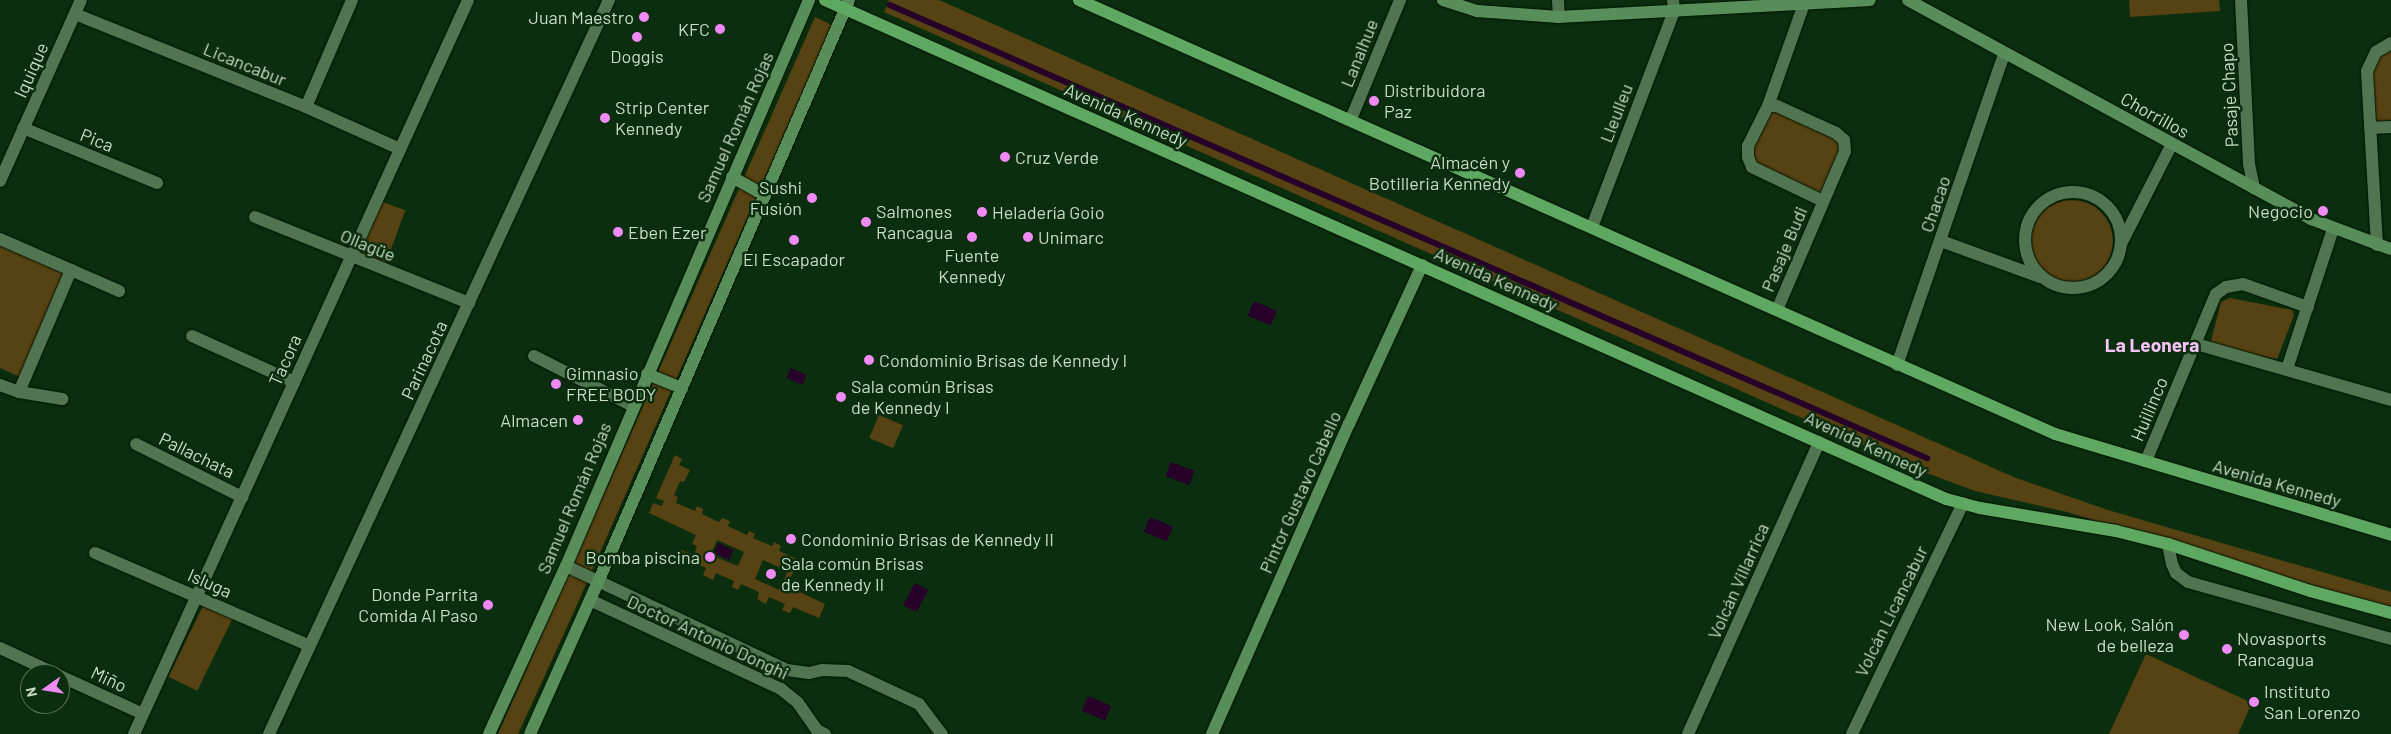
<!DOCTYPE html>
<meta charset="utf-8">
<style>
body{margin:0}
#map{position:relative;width:2391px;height:734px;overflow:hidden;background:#0b2e0e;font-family:Barlow,sans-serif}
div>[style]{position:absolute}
.green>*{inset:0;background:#564212;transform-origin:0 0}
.round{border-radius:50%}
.water>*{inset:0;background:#260029;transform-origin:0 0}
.stream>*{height:5.5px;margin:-2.75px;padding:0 2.75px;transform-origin:2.75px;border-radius:2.75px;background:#260029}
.roads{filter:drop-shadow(0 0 1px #001501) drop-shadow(0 0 1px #001501)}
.street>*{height:12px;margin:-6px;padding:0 6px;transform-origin:6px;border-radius:6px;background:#517551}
.street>.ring{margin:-6px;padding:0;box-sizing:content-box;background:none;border:12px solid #517551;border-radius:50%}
.secondary>*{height:12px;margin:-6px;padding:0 6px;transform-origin:6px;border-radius:6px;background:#588e5a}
.primary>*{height:12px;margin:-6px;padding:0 6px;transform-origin:6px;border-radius:6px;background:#5fa862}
.dots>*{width:14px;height:14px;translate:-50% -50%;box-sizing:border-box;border:2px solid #0b2e0e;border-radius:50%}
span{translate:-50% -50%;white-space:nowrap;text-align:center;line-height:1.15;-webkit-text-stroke:5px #0b2e0e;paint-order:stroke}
.poi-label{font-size:18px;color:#c8dbc7}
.right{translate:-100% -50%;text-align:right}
.left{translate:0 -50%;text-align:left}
.street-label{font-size:18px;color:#c8dbc7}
.neighbourhood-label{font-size:19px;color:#fbc3fe;font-weight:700}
.north{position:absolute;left:20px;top:664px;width:50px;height:50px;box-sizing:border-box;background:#0b2e0e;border:1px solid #577358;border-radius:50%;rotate:257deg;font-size:14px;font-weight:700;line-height:20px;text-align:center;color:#c8dbc7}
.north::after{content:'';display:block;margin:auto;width:18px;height:22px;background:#f08bf6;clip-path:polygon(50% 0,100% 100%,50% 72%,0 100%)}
</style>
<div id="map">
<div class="green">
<i style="clip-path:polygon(889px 0,939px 0,2016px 478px,2108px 510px,2391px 592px,2391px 609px,2067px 512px,1975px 491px,1924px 472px,884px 12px)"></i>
<i style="clip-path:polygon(2129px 0,2219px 0,2220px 11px,2130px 17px)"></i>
<i style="clip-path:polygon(815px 17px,832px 25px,572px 616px,518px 734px,498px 734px)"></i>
<i style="clip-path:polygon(2391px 49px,2391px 120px,2376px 122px,2373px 71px,2380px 57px)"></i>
<i style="clip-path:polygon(1770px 111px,1776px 111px,1834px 137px,1839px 142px,1840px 150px,1820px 195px,1755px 163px,1752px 147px)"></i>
<i class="round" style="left:2031px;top:200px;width:82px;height:82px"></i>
<i style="left:377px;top:200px;width:30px;height:63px;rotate:20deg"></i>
<i style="clip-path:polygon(0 243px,67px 271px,21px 377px,0 368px)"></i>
<i style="clip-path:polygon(2230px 298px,2292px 310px,2294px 315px,2277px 359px,2210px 345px,2221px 302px)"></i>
<i style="left:879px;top:415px;width:26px;height:25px;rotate:23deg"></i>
<i style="clip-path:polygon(evenodd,675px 455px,682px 459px,679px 465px,690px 470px,684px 482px,680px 481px,674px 495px,678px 497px,676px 503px,695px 511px,697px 506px,703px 509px,702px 514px,719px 522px,722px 518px,730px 521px,728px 526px,747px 535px,749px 531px,755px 534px,753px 538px,772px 546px,774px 542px,781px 546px,779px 551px,808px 564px,804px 572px,795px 568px,787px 586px,825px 604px,819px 618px,793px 607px,790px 613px,782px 610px,785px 604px,769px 597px,766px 604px,757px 599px,759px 592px,741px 584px,738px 590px,732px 587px,734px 581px,716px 573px,713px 580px,703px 575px,706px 568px,678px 555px,681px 550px,694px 555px,697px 546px,692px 544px,696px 535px,649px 513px,653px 503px,662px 506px,664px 501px,656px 498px,675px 455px,717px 540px,744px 552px,738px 566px,716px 557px,713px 561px,704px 557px,707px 552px,711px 554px,717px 540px,675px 455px,763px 560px,787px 571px,783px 584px,781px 584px,779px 590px,755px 579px,763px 560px)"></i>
<i style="left:204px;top:604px;width:32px;height:81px;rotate:26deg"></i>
<i style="clip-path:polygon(2146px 654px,2252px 703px,2238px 734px,2109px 734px)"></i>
</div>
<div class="water">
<i style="left:1254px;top:301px;width:25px;height:16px;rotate:23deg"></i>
<i style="left:791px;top:368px;width:17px;height:11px;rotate:24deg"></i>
<i style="left:1171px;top:462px;width:25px;height:15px;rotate:21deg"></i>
<i style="left:1150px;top:517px;width:25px;height:16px;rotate:23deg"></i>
<i style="left:718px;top:543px;width:17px;height:11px;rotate:24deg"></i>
<i style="left:915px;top:583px;width:15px;height:25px;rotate:28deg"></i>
<i style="left:1088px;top:696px;width:25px;height:16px;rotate:23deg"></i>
</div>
<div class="stream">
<i style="left:890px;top:5px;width:1132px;rotate:23.6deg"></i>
</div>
<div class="roads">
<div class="street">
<i style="left:1558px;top:0;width:17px;rotate:87deg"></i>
<i style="left:2241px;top:0;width:164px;rotate:87.2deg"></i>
<i style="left:2249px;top:164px;width:25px;rotate:78deg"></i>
<i style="left:75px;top:14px;width:249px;rotate:21.9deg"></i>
<i style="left:306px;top:107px;width:103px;rotate:24.1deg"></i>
<i style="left:1768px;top:106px;width:45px;rotate:116.6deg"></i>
<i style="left:1748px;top:146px;width:11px;rotate:90deg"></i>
<i style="left:1748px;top:157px;width:11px;rotate:68deg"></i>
<i style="left:1752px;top:167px;width:79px;rotate:25.6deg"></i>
<i style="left:306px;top:107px;width:116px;rotate:-66.7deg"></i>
<i style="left:1351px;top:119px;width:129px;rotate:-67.6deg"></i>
<i style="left:23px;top:128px;width:145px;rotate:22.3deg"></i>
<i style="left:2370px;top:128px;width:21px;rotate:-3deg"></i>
<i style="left:0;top:181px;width:198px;rotate:-65.9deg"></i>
<i class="ring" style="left:2025px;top:192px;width:84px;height:84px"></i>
<i style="left:255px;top:217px;width:231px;rotate:21.9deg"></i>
<i style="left:1592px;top:227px;width:231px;rotate:-69.2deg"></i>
<i style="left:1674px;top:11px;width:11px;rotate:-95deg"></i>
<i style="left:0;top:239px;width:130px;rotate:23.6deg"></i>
<i style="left:1941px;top:241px;width:105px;rotate:20deg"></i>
<i style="left:2122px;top:242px;width:110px;rotate:-63deg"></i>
<i style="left:2377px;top:245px;width:174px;rotate:-93.3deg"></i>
<i style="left:2367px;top:71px;width:21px;rotate:-65deg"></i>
<i style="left:2376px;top:52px;width:17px;rotate:-31deg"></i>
<i style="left:1777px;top:310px;width:173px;rotate:-66.8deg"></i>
<i style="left:1845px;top:151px;width:11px;rotate:-95deg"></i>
<i style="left:1844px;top:140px;width:11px;rotate:-139deg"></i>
<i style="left:1836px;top:133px;width:65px;rotate:-155.4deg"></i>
<i style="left:1777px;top:106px;width:9px;rotate:180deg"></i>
<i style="left:1768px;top:106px;width:108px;rotate:-70.6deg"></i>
<i style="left:192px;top:336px;width:112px;rotate:24.3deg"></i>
<i style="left:2196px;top:344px;width:203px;rotate:16deg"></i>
<i style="left:534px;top:356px;width:111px;rotate:26.8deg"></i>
<i style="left:1897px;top:365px;width:329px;rotate:-71deg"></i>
<i style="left:2287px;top:369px;width:147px;rotate:-71.8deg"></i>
<i style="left:0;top:385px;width:20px;rotate:20deg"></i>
<i style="left:19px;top:392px;width:44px;rotate:9.2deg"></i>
<i style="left:19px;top:392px;width:133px;rotate:-66.9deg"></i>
<i style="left:136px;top:444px;width:119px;rotate:26.6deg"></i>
<i style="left:2146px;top:461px;width:181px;rotate:-67.3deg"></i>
<i style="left:2216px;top:294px;width:12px;rotate:-35deg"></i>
<i style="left:2226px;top:287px;width:17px;rotate:-10deg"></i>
<i style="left:2243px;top:284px;width:69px;rotate:19.5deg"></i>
<i style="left:2168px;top:544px;width:20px;rotate:79deg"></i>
<i style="left:2172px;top:564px;width:10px;rotate:66deg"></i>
<i style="left:2176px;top:573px;width:15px;rotate:37deg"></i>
<i style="left:2188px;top:582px;width:211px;rotate:15.7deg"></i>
<i style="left:95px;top:553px;width:234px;rotate:23.4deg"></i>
<i style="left:566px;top:566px;width:244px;rotate:25.2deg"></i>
<i style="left:787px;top:670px;width:22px;rotate:8deg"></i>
<i style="left:809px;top:673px;width:13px;rotate:-13deg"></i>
<i style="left:822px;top:670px;width:26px;rotate:2deg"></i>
<i style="left:848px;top:671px;width:78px;rotate:24.9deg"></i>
<i style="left:919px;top:704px;width:38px;rotate:53deg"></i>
<i style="left:590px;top:600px;width:211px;rotate:25deg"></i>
<i style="left:781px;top:689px;width:22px;rotate:39deg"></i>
<i style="left:798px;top:703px;width:33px;rotate:55deg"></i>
<i style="left:817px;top:730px;width:9px;rotate:27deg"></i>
<i style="left:0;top:648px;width:62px;rotate:24.9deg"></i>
<i style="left:60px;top:676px;width:91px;rotate:24.6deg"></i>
<i style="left:134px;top:734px;width:806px;rotate:-65.53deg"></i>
<i style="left:269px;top:734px;width:809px;rotate:-65.15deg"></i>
<i style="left:1688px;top:734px;width:320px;rotate:-65.8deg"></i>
<i style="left:1852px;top:734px;width:256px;rotate:-64.3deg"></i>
</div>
<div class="secondary">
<i style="left:1443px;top:0;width:36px;rotate:18deg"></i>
<i style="left:1477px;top:11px;width:82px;rotate:4.2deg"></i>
<i style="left:1559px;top:17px;width:311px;rotate:-3.1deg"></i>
<i style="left:1908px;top:0;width:459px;rotate:28.5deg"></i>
<i style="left:2311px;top:219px;width:85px;rotate:20.6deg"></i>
<i style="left:732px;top:177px;width:38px;rotate:29deg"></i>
<i style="left:647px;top:374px;width:38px;rotate:22deg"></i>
<i style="left:489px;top:734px;width:185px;rotate:-65.4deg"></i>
<i style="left:566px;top:566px;width:616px;rotate:-66.76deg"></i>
<i style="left:530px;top:734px;width:169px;rotate:-65.9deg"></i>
<i style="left:599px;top:580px;width:632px;rotate:-66.68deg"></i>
<i style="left:1212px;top:734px;width:339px;rotate:-66.2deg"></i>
<i style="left:1349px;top:424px;width:175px;rotate:-65.3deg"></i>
</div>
<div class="primary">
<i style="left:825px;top:0;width:1227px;rotate:24deg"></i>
<i style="left:1946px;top:499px;width:35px;rotate:15deg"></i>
<i style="left:1980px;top:508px;width:138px;rotate:9.6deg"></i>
<i style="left:2116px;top:531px;width:54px;rotate:14deg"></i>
<i style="left:2168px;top:544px;width:150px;rotate:18.3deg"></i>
<i style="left:2310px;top:591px;width:84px;rotate:15.2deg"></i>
<i style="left:1079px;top:0;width:1068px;rotate:23.97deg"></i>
<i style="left:2055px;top:434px;width:351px;rotate:16.7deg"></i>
</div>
</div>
<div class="dots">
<i style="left:644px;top:17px;background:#f08bf6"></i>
<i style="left:720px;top:29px;background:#f08bf6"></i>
<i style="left:637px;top:37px;background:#f08bf6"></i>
<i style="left:1374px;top:101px;background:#f08bf6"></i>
<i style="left:605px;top:118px;background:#f08bf6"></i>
<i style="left:1005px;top:157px;background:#f08bf6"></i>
<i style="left:1520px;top:173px;background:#f08bf6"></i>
<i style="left:812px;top:198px;background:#f08bf6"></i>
<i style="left:2323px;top:211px;background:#f08bf6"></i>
<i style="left:982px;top:212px;background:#f08bf6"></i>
<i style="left:866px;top:222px;background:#f08bf6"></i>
<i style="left:618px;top:232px;background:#f08bf6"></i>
<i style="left:972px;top:237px;background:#f08bf6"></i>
<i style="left:1028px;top:237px;background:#f08bf6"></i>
<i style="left:794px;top:240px;background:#f08bf6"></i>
<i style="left:869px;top:360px;background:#f08bf6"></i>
<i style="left:556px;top:384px;background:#f08bf6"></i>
<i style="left:841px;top:397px;background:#f08bf6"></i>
<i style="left:578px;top:420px;background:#f08bf6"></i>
<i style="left:791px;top:539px;background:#f08bf6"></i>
<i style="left:710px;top:557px;background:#f08bf6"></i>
<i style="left:771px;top:574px;background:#f08bf6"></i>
<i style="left:488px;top:605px;background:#f08bf6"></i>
<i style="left:2184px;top:635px;background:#f08bf6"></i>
<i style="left:2227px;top:649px;background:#f08bf6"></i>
<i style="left:2254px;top:702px;background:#f08bf6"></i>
</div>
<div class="poi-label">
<span class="right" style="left:634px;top:17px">Juan Maestro</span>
<span class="right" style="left:710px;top:29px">KFC</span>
<span style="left:637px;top:56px">Doggis</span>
<span class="left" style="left:1384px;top:101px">Distribuidora<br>Paz</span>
<span class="left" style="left:615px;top:118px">Strip Center<br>Kennedy</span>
<span class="left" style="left:1015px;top:157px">Cruz Verde</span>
<span class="right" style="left:1510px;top:173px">Almacén y<br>Botilleria Kennedy</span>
<span class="right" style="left:802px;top:198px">Sushi<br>Fusión</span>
<span class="right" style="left:2313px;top:211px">Negocio</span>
<span class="left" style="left:876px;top:222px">Salmones<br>Rancagua</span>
<span class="left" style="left:992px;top:212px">Heladería Goio</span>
<span class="left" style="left:628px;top:232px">Eben Ezer</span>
<span class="left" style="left:1038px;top:237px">Unimarc</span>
<span style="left:972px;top:266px">Fuente<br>Kennedy</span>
<span style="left:794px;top:259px">El Escapador</span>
<span class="left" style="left:879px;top:360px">Condominio Brisas de Kennedy I</span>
<span class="left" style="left:566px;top:384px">Gimnasio<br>FREE BODY</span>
<span class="left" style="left:851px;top:397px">Sala común Brisas<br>de Kennedy I</span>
<span class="right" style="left:568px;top:420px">Almacen</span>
<span class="left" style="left:801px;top:539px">Condominio Brisas de Kennedy II</span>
<span class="right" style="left:700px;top:557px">Bomba piscina</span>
<span class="left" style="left:781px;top:574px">Sala común Brisas<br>de Kennedy II</span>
<span class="right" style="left:478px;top:605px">Donde Parrita<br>Comida Al Paso</span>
<span class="right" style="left:2174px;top:635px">New Look, Salón<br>de belleza</span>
<span class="left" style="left:2237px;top:649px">Novasports<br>Rancagua</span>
<span class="left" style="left:2264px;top:702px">Instituto<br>San Lorenzo</span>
</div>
<div class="street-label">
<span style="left:1359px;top:53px;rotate:-68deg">Lanalhue</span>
<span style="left:245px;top:64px;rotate:22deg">Licancabur</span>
<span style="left:31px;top:70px;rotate:-66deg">Iquique</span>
<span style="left:2229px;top:95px;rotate:-93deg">Pasaje Chapo</span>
<span style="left:1616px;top:113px;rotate:-69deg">Lleulleu</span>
<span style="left:1126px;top:115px;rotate:24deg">Avenida Kennedy</span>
<span style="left:2155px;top:115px;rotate:29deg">Chorrillos</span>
<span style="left:735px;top:127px;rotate:-66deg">Samuel Román Rojas</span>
<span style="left:97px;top:140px;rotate:22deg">Pica</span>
<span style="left:1935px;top:204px;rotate:-71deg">Chacao</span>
<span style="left:368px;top:245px;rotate:22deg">Ollagüe</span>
<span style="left:1784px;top:249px;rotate:-67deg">Pasaje Budi</span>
<span style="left:1496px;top:279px;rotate:24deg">Avenida Kennedy</span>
<span style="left:285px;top:360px;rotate:-66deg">Tacora</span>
<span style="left:424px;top:360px;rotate:-65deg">Parinacota</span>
<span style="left:2149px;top:409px;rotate:-67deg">Huillinco</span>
<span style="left:1866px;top:444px;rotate:25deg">Avenida Kennedy</span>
<span style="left:197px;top:455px;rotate:26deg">Pallachata</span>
<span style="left:2277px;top:483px;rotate:16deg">Avenida Kennedy</span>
<span style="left:1300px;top:492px;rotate:-66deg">Pintor Gustavo Cabello</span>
<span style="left:574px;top:498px;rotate:-67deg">Samuel Román Rojas</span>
<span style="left:1738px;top:581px;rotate:-66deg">Volcán Villarrica</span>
<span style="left:210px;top:583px;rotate:24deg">Isluga</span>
<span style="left:1891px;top:611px;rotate:-64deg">Volcán Licancabur</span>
<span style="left:708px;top:637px;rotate:25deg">Doctor Antonio Donghi</span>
<span style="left:109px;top:679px;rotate:25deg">Miño</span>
</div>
<div class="neighbourhood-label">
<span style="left:2152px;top:345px">La Leonera</span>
</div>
<div class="north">N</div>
</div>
